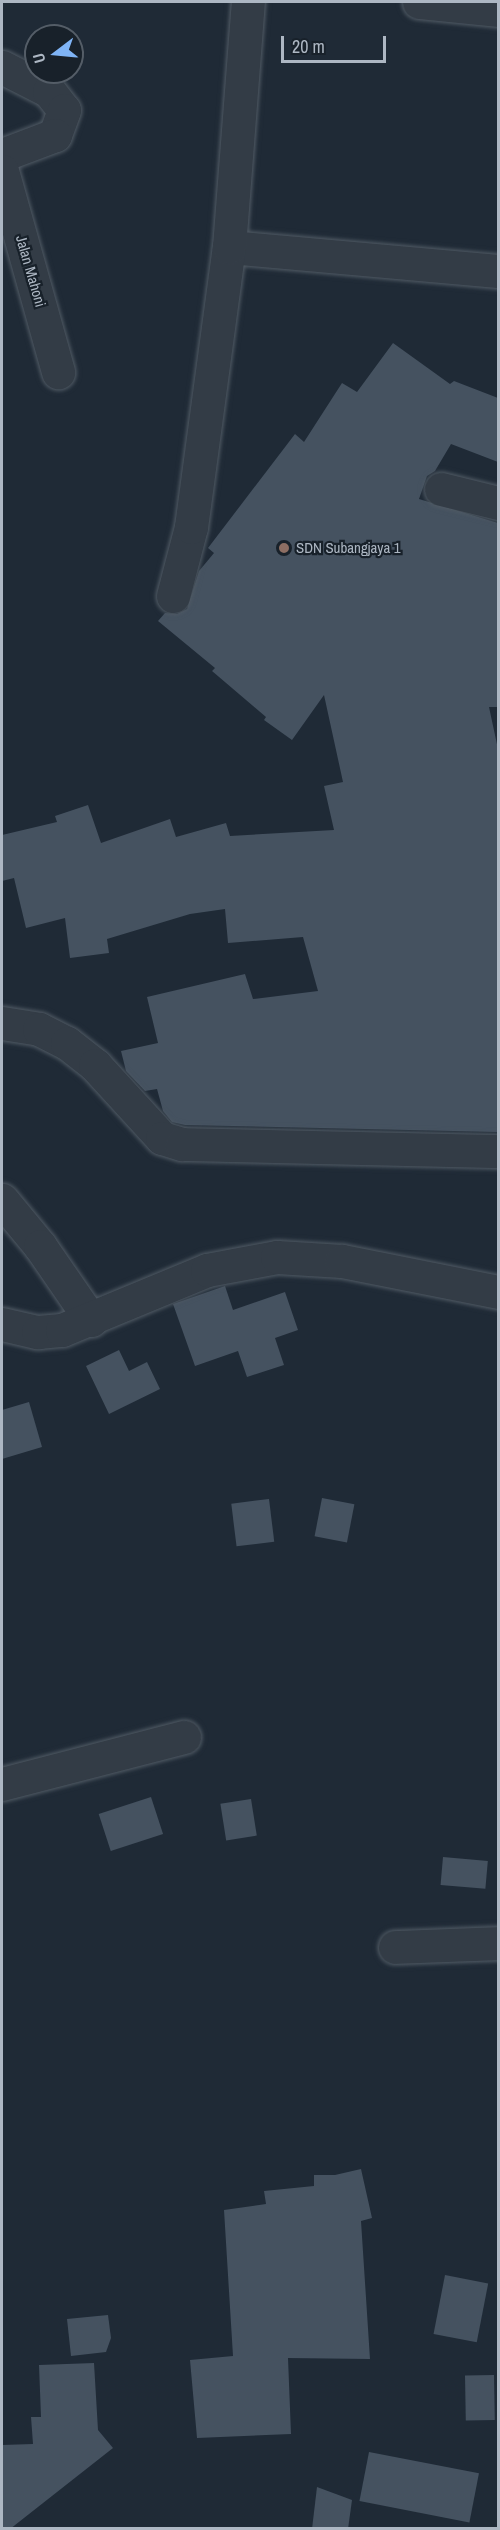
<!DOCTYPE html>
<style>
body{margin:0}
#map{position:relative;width:500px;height:2530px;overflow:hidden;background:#1f2a36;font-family:"Archivo Narrow",sans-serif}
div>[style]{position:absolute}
.building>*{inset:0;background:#455260;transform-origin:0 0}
.roads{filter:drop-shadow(0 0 2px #505a64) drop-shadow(0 0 2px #505a64)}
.minor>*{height:33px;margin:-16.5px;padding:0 16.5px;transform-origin:16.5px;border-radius:16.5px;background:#333c46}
.dots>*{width:16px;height:16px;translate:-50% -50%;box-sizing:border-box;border:3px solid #18212a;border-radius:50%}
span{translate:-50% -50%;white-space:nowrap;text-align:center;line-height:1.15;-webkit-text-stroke:4.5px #18212a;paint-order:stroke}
.street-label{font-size:15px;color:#adb7c3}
.poi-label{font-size:15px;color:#adb7c3}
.left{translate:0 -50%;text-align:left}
.frame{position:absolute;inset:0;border:3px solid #adb7c3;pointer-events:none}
.north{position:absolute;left:24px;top:24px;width:60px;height:60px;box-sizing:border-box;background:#18212a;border:2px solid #545d67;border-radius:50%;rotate:254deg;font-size:16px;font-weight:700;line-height:24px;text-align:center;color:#adb7c3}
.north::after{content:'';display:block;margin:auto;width:21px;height:27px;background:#7fb4f6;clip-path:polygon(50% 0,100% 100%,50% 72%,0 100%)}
.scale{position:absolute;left:281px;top:36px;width:105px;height:27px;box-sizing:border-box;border:3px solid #adb7c3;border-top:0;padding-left:8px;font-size:18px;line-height:21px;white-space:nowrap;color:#adb7c3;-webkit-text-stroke:4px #18212a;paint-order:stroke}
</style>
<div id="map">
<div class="building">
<i style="clip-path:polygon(393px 343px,450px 384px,454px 381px,498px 398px,498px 462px,451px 444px,435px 471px,427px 476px,419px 499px,498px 523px,498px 707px,489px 707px,498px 749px,498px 1132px,185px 1125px,172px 1122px,163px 1111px,157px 1089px,145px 1091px,126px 1071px,121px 1051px,158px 1043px,147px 997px,245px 974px,253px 999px,318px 991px,303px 937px,228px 943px,225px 909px,190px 914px,107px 939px,109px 953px,70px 958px,65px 918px,26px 928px,14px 878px,2px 881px,2px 835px,57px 822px,55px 816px,88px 805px,101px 843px,170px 819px,176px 837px,226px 823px,230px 836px,334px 830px,324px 786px,343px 782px,324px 695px,292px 740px,264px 720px,266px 717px,212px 671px,215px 668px,158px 621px,165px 613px,177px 614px,187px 609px,199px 571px,214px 553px,208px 548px,295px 434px,304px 442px,342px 383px,357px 392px)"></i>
<i style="clip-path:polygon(225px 1286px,233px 1310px,285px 1292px,298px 1330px,275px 1338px,284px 1365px,247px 1377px,238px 1351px,195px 1366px,173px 1304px)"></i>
<i style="clip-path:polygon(119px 1350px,129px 1371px,147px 1362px,160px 1389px,109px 1414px,86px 1366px)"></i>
<i style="clip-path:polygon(29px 1402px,42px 1447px,2px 1459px,2px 1410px)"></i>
<i style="left:322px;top:1498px;width:33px;height:39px;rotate:11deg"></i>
<i style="left:269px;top:1499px;width:43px;height:38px;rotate:83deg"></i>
<i style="left:151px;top:1797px;width:39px;height:55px;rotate:72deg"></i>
<i style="left:251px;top:1799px;width:37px;height:31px;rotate:81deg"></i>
<i style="left:443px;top:1857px;width:45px;height:28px;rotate:5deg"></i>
<i style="clip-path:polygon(361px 2169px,372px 2218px,361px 2221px,370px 2359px,288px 2358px,291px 2434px,197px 2438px,190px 2360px,233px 2356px,224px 2210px,266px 2204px,264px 2191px,314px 2186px,314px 2175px,335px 2175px)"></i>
<i style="left:445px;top:2275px;width:44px;height:60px;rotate:11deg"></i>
<i style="clip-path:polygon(108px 2315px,111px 2338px,106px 2352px,71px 2356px,67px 2319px)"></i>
<i style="clip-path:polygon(94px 2363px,98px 2430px,113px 2448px,10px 2529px,2px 2529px,2px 2445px,33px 2444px,31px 2417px,41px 2417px,39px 2365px)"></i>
<i style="left:494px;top:2375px;width:45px;height:29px;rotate:89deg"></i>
<i style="left:369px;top:2452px;width:112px;height:50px;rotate:11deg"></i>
<i style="clip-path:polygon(317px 2487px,352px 2500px,348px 2529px,312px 2529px)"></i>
</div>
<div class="roads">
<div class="minor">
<i style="left:419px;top:2px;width:79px;rotate:5.8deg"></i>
<i style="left:2px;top:67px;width:53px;rotate:27.1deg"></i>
<i style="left:49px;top:91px;width:24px;rotate:52deg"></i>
<i style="left:64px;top:110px;width:27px;rotate:110deg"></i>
<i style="left:55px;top:135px;width:57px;rotate:159.3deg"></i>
<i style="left:2px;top:171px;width:209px;rotate:74.4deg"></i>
<i style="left:229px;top:247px;width:270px;rotate:5.1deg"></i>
<i style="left:441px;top:489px;width:59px;rotate:13.8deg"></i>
<i style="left:173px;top:596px;width:71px;rotate:-75.4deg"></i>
<i style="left:191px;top:527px;width:283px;rotate:-82.3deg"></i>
<i style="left:229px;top:247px;width:246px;rotate:-85.6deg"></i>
<i style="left:2px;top:1023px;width:37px;rotate:9deg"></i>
<i style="left:39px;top:1029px;width:31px;rotate:27deg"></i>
<i style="left:67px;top:1043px;width:36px;rotate:38deg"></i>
<i style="left:95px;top:1065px;width:99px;rotate:47.5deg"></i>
<i style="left:162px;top:1138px;width:21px;rotate:17deg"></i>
<i style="left:182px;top:1144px;width:316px;rotate:1.3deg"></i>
<i style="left:2px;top:1200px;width:60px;rotate:50.4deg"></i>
<i style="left:40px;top:1246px;width:90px;rotate:55.4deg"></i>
<i style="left:2px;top:1324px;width:37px;rotate:13deg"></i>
<i style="left:38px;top:1332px;width:24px;rotate:-5deg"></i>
<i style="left:62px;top:1330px;width:157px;rotate:-22.5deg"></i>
<i style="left:207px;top:1270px;width:71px;rotate:-10.5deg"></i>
<i style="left:277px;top:1257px;width:65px;rotate:3.5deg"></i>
<i style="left:342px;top:1261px;width:159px;rotate:11.2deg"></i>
<i style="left:2px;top:1784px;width:188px;rotate:-14.5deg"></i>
<i style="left:395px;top:1947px;width:103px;rotate:-2.2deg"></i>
</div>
</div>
<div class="dots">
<i style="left:284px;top:548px;background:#8d6e63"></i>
</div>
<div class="street-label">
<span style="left:31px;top:271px;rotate:74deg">Jalan Mahoni</span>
</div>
<div class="poi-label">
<span class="left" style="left:296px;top:548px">SDN Subangjaya 1</span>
</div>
<div class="frame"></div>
<div class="north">U</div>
<div class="scale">20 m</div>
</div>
